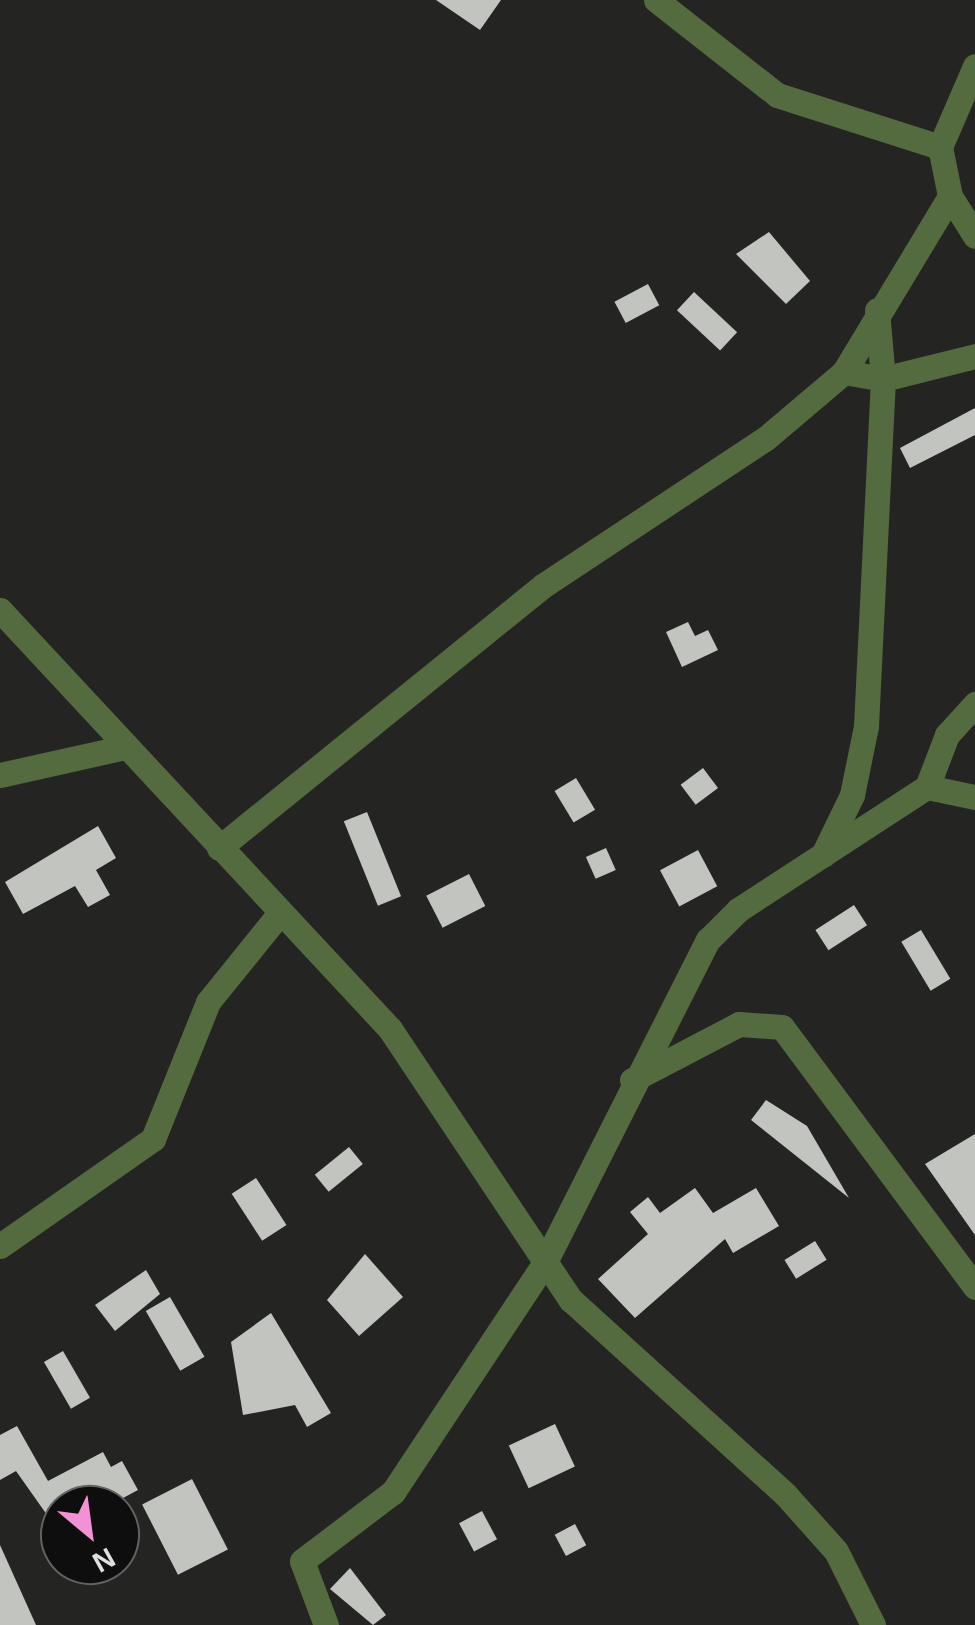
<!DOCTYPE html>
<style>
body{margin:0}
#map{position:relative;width:975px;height:1625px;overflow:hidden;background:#242522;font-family:Helvetica,sans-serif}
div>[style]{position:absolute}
.building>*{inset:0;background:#c2c4c0;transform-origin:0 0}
.minor>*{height:25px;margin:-12.5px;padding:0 12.5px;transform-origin:12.5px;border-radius:12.5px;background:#546a3f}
span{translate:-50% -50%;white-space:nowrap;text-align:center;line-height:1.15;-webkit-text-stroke:10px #0d0e0d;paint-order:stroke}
.north{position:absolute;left:40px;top:1485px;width:100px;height:100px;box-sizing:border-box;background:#0d0e0d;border:2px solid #616261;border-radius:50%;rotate:151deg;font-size:28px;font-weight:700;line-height:40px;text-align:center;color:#dfe0de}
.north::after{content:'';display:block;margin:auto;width:35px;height:45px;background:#f391d5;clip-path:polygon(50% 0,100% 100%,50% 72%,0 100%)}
</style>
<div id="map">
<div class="building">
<i style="clip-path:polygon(436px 0,501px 0,480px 30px)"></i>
<i style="clip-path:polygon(769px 232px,810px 281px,786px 304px,736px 254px)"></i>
<i style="left:648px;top:284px;width:24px;height:38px;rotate:62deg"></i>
<i style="left:694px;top:292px;width:59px;height:25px;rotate:43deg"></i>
<i style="clip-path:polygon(975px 408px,975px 435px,910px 468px,900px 448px)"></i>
<i style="clip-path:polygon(688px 622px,695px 636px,708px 630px,718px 650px,682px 667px,666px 632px)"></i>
<i style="left:703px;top:768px;width:25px;height:28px;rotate:53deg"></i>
<i style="left:576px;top:778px;width:37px;height:25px;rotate:59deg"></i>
<i style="left:367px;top:812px;width:91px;height:25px;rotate:68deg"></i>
<i style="clip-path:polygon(98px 826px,116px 858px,96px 870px,110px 895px,88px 907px,75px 886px,23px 914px,5px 882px)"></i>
<i style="left:606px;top:848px;width:24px;height:22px;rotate:66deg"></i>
<i style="left:698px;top:850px;width:41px;height:43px;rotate:62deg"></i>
<i style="left:469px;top:874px;width:36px;height:48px;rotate:63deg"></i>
<i style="left:854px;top:905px;width:24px;height:46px;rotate:57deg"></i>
<i style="left:921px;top:930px;width:57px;height:23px;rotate:59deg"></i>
<i style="clip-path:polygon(766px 1100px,807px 1126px,849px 1198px,751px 1120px)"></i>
<i style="clip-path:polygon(975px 1134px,975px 1235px,925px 1164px)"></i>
<i style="left:349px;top:1147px;width:22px;height:44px;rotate:51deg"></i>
<i style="left:256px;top:1178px;width:56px;height:29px;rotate:57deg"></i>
<i style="clip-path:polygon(695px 1188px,713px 1213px,756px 1188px,779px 1226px,733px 1253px,725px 1239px,635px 1318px,598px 1279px,648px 1234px,630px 1212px,648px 1197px,660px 1213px)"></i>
<i style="left:815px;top:1241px;width:22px;height:36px;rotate:58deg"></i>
<i style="clip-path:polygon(365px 1254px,403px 1297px,359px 1336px,327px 1300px)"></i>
<i style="clip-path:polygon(146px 1270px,160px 1294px,115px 1331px,95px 1305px)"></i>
<i style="left:170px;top:1297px;width:69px;height:28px;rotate:60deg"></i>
<i style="clip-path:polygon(271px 1313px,331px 1413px,307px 1427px,295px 1405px,243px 1415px,231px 1342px)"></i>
<i style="left:63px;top:1351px;width:54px;height:22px;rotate:60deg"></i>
<i style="left:555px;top:1424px;width:47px;height:51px;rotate:65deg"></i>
<i style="clip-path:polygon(17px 1426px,48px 1481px,103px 1452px,111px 1467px,122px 1461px,138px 1490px,110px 1505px,60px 1505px,52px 1522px,16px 1471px,0 1480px,0 1435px)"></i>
<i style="left:192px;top:1479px;width:79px;height:56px;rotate:63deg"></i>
<i style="left:482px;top:1511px;width:32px;height:26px;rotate:62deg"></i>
<i style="left:575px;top:1524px;width:24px;height:23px;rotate:62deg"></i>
<i style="clip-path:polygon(0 1545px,36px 1625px,0 1625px)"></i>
<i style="clip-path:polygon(350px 1568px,386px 1615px,373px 1625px,330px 1589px)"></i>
</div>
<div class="minor">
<i style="left:656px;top:0;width:154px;rotate:38.1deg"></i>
<i style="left:777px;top:95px;width:171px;rotate:17.7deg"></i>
<i style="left:950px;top:196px;width:47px;rotate:58deg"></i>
<i style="left:844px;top:372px;width:40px;rotate:10deg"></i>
<i style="left:883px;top:379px;width:95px;rotate:-14deg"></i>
<i style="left:0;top:610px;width:572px;rotate:47.05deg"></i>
<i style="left:390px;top:1029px;width:326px;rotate:56.3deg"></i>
<i style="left:571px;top:1300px;width:289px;rotate:42.2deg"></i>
<i style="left:785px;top:1494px;width:76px;rotate:48.2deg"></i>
<i style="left:836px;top:1551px;width:83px;rotate:63.4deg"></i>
<i style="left:0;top:775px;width:128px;rotate:-12.6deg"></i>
<i style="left:927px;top:787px;width:56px;rotate:-69deg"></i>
<i style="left:947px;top:735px;width:42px;rotate:-47.9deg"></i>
<i style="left:219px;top:848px;width:418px;rotate:-39deg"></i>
<i style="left:544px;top:585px;width:265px;rotate:-33.5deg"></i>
<i style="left:765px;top:439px;width:104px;rotate:-40.3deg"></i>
<i style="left:844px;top:372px;width:205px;rotate:-58.9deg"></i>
<i style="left:950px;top:196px;width:50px;rotate:-101.5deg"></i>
<i style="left:940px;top:147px;width:88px;rotate:-66.6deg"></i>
<i style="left:823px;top:855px;width:67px;rotate:-64.2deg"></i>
<i style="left:852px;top:795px;width:70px;rotate:-78.5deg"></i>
<i style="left:866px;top:726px;width:347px;rotate:-87.2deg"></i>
<i style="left:883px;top:379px;width:69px;rotate:-95deg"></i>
<i style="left:632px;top:1080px;width:121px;rotate:-27.6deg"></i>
<i style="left:739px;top:1024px;width:43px;rotate:4deg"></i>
<i style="left:782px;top:1027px;width:324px;rotate:53.4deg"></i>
<i style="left:0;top:1246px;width:187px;rotate:-35deg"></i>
<i style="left:153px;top:1139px;width:148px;rotate:-68.1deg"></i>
<i style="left:208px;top:1002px;width:113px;rotate:-51.1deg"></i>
<i style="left:326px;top:1625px;width:68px;rotate:-110.6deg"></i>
<i style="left:302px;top:1561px;width:114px;rotate:-37.2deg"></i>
<i style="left:393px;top:1492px;width:276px;rotate:-56.5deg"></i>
<i style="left:545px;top:1262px;width:361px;rotate:-63.2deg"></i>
<i style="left:708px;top:940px;width:42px;rotate:-45deg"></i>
<i style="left:738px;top:910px;width:225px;rotate:-33.1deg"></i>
<i style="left:927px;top:787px;width:49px;rotate:11.8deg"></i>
</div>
<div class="north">N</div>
</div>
